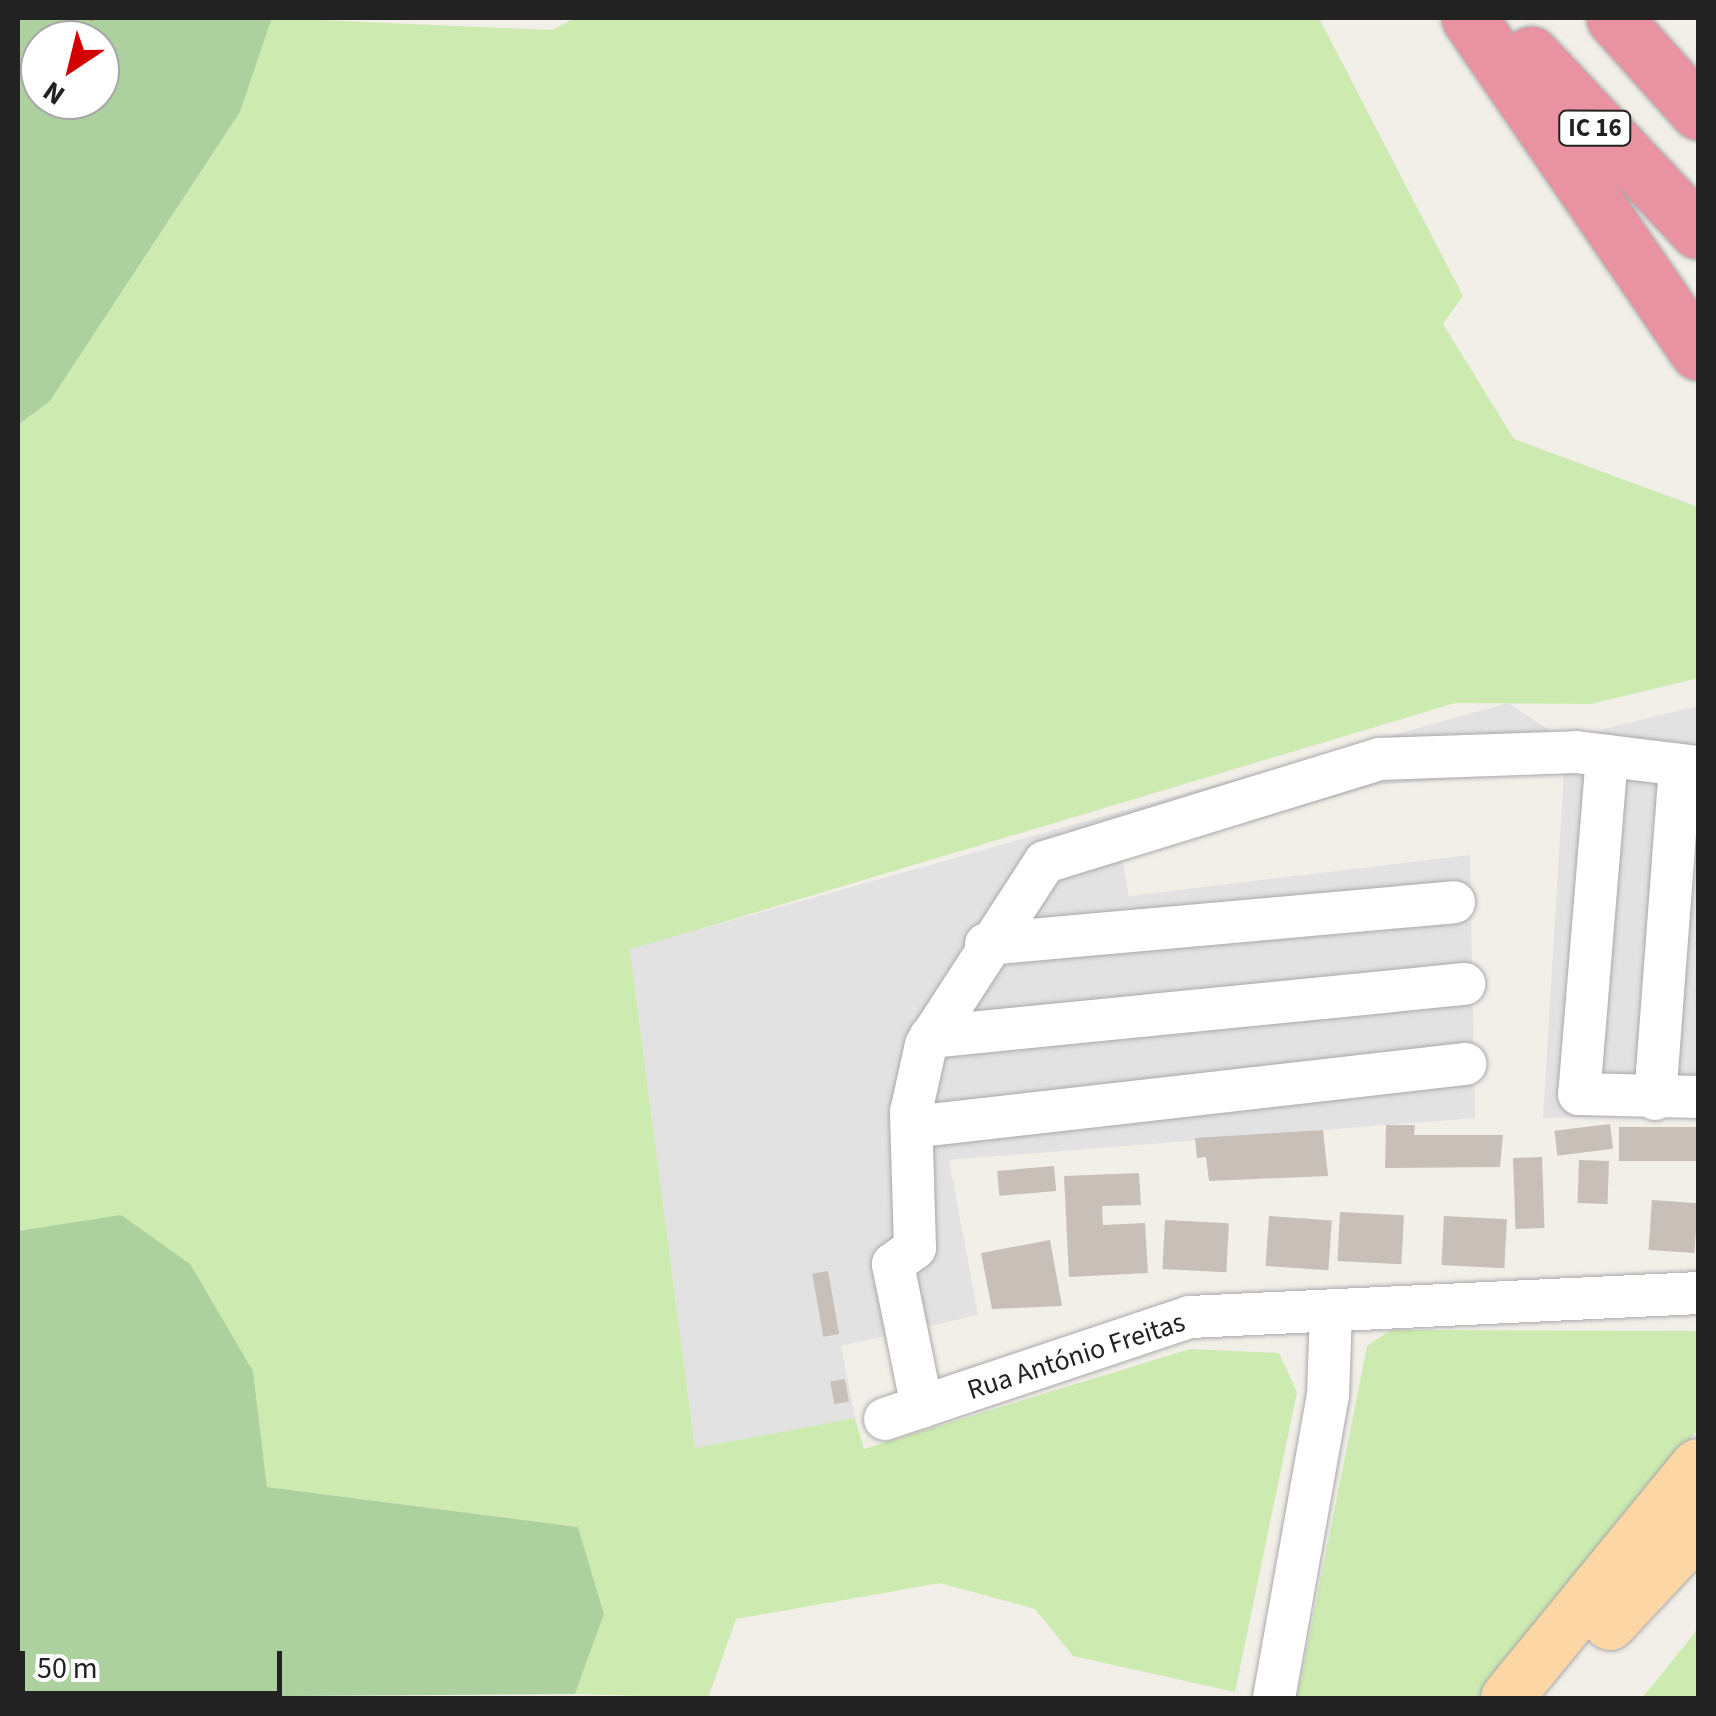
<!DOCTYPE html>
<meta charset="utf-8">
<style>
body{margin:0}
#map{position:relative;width:1716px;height:1716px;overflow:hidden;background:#f2efe9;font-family:"Source Sans 3",sans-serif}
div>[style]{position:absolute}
.grass>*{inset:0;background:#cdebb0}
.forest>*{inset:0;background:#add19e}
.parking>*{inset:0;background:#e2e2e2}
.building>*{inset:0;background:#c7bfb8;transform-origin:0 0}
.path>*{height:6px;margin-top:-3px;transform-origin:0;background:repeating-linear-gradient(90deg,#fa8072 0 5px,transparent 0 10px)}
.roads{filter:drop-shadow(0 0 2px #a9a9a9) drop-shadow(0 0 2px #a9a9a9)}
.minor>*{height:42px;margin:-21px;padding:0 21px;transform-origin:21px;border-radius:21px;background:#fff}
.major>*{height:52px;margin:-26px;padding:0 26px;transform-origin:26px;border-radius:26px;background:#fcd6a4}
.highway>*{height:55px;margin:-27.5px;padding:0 27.5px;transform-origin:27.5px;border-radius:27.5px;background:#e892a2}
span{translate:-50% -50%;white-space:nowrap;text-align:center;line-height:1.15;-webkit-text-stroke:9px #fff;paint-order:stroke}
.shield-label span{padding:2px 8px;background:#fff;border:2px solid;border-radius:8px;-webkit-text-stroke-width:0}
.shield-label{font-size:25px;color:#222;font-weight:700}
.street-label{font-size:28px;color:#222}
.frame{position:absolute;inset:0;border:20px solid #222;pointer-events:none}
.north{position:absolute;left:20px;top:20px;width:100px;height:100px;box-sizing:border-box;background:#fff;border:2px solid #a7a7a7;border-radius:50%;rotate:215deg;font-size:28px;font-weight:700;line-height:40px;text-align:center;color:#222}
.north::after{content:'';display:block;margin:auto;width:35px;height:45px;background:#d40000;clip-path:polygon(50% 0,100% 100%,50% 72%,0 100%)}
.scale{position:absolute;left:20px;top:1651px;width:262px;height:45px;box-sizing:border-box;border:5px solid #222;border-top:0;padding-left:12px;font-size:30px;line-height:35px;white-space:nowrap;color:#222;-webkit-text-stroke:8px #fff;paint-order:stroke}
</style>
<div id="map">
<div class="grass">
<i style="clip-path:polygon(272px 18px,553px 30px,575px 18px,1319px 18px,1463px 296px,1443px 324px,1514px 439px,1698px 507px,1698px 678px,1591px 704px,1455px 703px,630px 950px,695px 1448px,855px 1418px,864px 1449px,1190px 1349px,1279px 1353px,1297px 1392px,1235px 1692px,1073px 1656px,1035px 1609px,940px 1583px,736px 1619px,708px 1698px,575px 1694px,604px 1614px,578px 1527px,267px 1487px,253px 1371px,121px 1216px,18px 1231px,18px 425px,50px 401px,240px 112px)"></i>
<i style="clip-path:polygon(1391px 1330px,1698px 1331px,1698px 1429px,1492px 1698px,1297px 1698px,1367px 1346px)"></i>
<i style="clip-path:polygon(1698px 1628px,1698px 1698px,1642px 1698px,1689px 1640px)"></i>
</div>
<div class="forest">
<i style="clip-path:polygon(evenodd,18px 18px,272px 18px,240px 112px,50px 401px,18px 425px,18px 18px,40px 40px,100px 40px,100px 100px,40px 100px,40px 40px)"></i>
<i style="clip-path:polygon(121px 1215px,190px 1264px,253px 1371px,267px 1487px,578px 1527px,604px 1614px,575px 1694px,18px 1698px,18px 1231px)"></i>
</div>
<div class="parking">
<i style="clip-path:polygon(1508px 703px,1563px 739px,1698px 706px,1698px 1114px,1543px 1118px,1564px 771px,1376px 785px,1122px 859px,1129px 896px,1470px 855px,1475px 1118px,949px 1160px,978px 1315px,841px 1346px,855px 1418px,695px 1448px,630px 949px)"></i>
</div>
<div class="building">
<i style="left:1610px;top:1124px;width:25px;height:56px;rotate:83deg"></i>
<i style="clip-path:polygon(1386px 1125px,1415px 1125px,1414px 1135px,1503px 1135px,1500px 1167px,1385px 1168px)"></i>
<i style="left:1619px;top:1127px;width:79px;height:34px"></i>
<i style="clip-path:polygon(1323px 1130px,1328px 1176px,1209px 1181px,1206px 1157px,1197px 1158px,1195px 1138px)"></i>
<i style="left:1542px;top:1157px;width:71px;height:29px;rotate:88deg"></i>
<i style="left:1579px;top:1160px;width:30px;height:43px;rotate:2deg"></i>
<i style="left:1054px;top:1166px;width:25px;height:57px;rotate:85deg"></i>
<i style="clip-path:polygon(1139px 1173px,1141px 1205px,1102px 1206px,1103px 1225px,1145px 1223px,1148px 1273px,1069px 1277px,1064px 1176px)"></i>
<i style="left:1652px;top:1200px;width:46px;height:50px;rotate:4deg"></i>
<i style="left:1340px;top:1212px;width:64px;height:49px;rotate:3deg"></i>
<i style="left:1269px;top:1216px;width:63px;height:50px;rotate:4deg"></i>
<i style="left:1444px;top:1216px;width:63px;height:49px;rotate:3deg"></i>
<i style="left:1165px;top:1220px;width:64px;height:49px;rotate:3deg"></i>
<i style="clip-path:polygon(1050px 1240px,1062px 1306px,992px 1309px,981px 1253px)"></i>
<i style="left:828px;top:1271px;width:64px;height:16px;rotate:80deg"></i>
<i style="left:845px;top:1379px;width:23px;height:15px;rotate:80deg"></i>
</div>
<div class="path">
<i style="left:86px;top:40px;width:23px;rotate:-77deg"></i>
<i style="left:18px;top:71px;width:22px"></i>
</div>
<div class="roads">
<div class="minor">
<i style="left:1607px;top:756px;width:339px;rotate:94.7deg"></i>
<i style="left:1579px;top:1094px;width:119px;rotate:1.4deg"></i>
<i style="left:986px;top:944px;width:470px;rotate:-5.1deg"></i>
<i style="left:930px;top:1037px;width:537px;rotate:-5.67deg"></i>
<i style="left:1655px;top:1099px;width:335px;rotate:-85.7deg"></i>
<i style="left:912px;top:1127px;width:557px;rotate:-6.5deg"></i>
<i style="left:922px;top:1407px;width:146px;rotate:-101.5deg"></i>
<i style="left:893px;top:1264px;width:27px;rotate:-36deg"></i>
<i style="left:915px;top:1248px;width:136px;rotate:-91.7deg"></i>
<i style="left:911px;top:1112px;width:69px;rotate:-77.4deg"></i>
<i style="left:926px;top:1045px;width:218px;rotate:-57deg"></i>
<i style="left:1045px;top:862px;width:350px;rotate:-17.1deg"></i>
<i style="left:1379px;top:759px;width:197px;rotate:-2deg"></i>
<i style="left:1576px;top:752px;width:123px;rotate:7deg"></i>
<i style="left:885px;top:1419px;width:322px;rotate:-18.5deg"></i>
<i style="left:1190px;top:1317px;width:509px;rotate:-2.7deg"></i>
<i style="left:1274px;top:1698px;width:307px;rotate:-79.9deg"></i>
<i style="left:1328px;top:1396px;width:85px;rotate:-88deg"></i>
</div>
<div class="major">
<i style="left:1610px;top:1624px;width:129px;rotate:-46.9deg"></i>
<i style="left:1507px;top:1698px;width:301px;rotate:-50.7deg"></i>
</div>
<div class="highway">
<i style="left:1469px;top:18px;width:405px;rotate:55.6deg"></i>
<i style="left:1614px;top:18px;width:126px;rotate:48.2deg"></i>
<i style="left:1531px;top:54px;width:243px;rotate:46.7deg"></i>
</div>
</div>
<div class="shield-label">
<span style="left:1595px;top:128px">IC 16</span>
</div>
<div class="street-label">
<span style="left:1076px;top:1356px;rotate:-18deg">Rua António Freitas</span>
</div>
<div class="frame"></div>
<div class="north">N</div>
<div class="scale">50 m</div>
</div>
